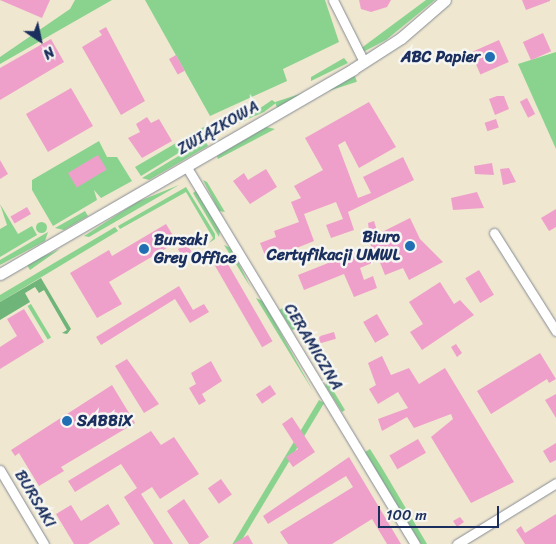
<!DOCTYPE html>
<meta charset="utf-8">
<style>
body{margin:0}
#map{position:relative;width:556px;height:544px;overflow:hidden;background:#efe7cf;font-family:Sriracha,sans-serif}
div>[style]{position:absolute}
.green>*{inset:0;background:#8ad38f;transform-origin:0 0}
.round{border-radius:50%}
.forest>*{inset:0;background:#6fb57a}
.building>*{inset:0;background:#efa0ca;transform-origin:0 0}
.roads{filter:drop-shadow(0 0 1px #858b96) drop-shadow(0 0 1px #858b96)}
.minor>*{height:9px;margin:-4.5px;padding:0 4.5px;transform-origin:4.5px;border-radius:4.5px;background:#fff}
.tertiary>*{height:11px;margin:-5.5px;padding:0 5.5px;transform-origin:5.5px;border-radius:5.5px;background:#fff}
.dots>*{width:14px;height:14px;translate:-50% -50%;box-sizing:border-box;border:2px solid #f6f6f2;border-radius:50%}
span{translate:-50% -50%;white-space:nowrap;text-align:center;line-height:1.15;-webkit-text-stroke:5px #f6f6f2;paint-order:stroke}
.poi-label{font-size:16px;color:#1b2f5e;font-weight:700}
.right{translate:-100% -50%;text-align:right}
.left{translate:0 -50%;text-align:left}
.street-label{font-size:16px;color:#1b2f5e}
.north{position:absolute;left:15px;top:15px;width:50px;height:50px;-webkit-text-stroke:4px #f6f6f2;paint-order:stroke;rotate:146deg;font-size:14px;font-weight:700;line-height:20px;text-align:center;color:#1b2f5e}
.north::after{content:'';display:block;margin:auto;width:18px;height:22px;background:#1b2f5e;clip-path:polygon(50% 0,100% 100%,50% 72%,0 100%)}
.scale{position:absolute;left:378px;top:506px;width:121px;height:22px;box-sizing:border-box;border:2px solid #1b2f5e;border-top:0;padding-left:6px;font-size:15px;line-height:18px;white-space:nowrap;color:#1b2f5e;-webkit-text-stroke:4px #f6f6f2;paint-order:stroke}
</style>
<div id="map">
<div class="green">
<i style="clip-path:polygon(75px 0,112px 0,0 64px,0 57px,70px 9px)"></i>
<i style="clip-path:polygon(145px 0,325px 0,339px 42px,283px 69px,287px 81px,210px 116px)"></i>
<i style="clip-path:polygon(426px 0,435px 0,386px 40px,363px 52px,360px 49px)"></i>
<i style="clip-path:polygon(556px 52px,556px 149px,518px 64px)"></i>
<i style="clip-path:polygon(344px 58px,348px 63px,311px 81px,311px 77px)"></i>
<i style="left:355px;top:76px;width:6px;height:84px;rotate:72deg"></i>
<i style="clip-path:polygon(272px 100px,276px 103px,264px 112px,237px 124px)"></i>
<i style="clip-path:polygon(207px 125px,213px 132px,141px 176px,135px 167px)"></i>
<i style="clip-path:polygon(266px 127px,275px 129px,218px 159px,217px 156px)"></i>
<i style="clip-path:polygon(205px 140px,208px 146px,149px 180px,142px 178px)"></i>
<i style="clip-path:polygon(99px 141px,107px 157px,117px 157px,132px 181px,101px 198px,94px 190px,97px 200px,53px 226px,32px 190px,32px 180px)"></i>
<i style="clip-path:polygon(203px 180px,207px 182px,225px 212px,219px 211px)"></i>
<i style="clip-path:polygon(179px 185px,89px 237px,84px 236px,137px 202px)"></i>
<i style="clip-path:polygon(186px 187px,215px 234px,215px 239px,209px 243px,213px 238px,186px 192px,120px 229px,118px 226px)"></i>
<i style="clip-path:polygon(196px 191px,220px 231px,219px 237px,193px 193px)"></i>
<i style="clip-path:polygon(0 204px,18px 234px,32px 226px,37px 235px,0 257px,0 229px,7px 225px)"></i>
<i style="clip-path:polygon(85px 211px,88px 216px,64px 230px,55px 228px)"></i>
<i class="round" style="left:35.5px;top:221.5px;width:11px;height:11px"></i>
<i style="clip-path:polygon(115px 227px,118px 231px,0 302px,0 295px)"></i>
<i style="clip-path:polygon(48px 232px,45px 241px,0 265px,0 260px)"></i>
<i style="clip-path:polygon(224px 245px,231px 248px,251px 288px)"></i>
<i style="clip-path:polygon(60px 249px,30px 270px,27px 265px,37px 259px)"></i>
<i style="clip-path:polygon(256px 298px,263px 301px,313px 391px,295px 362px)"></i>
<i style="left:31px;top:304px;width:39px;height:4px;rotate:59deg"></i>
<i style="clip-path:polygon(283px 308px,296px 329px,292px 330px,279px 310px)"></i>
<i style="clip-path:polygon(328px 382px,345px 410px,342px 412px,325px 385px)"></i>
<i style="left:319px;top:400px;width:6px;height:168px;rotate:31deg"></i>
<i style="clip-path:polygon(370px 449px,382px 468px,427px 544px,421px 544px,365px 452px)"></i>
</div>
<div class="forest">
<i style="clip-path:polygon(41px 278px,71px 329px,67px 334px,62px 333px,67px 330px,44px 290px,39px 293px,35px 287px,25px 293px,30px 302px,0 320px,0 302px)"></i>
</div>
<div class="building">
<i style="clip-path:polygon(0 0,50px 0,42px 18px)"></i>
<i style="clip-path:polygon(359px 0,391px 0,387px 7px,371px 12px,361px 9px)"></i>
<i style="clip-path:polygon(522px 0,550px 0,550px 1px,526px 10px)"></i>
<i style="clip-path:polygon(106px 27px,145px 101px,121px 115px,82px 47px,102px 35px,99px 31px)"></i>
<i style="left:543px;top:33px;width:20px;height:22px;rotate:66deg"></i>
<i style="clip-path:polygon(51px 39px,64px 62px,0 100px,0 68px)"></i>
<i style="left:499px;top:40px;width:24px;height:31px;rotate:66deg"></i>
<i style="left:176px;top:55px;width:18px;height:8px;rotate:61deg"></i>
<i style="left:71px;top:88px;width:44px;height:52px;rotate:60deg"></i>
<i style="clip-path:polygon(497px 96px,504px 96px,509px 109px,495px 115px,489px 99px)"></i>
<i style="left:527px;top:98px;width:18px;height:8px;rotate:63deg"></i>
<i style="clip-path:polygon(369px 102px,396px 147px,359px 168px,345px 141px,338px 145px,358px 198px,371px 193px,363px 177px,403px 157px,414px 180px,348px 212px,354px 230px,331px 238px,326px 225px,343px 219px,336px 202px,304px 214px,314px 241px,267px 260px,260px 243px,276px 237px,274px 231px,299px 222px,291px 202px,301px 198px,294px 186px,323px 170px,305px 138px)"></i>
<i style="clip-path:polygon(147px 117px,151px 123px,159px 119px,172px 141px,142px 158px,128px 138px,140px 132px,136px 124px)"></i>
<i style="left:496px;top:119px;width:9px;height:12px;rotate:72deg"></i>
<i style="left:98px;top:155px;width:17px;height:35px;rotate:59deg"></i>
<i style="clip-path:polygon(0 160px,8px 174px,0 179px)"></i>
<i style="clip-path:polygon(492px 163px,494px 175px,475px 174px,474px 166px)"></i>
<i style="clip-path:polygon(509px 168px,516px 182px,503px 185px,500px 169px)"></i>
<i style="clip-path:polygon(266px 169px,277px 187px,250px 204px,233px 181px,244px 173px,248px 180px)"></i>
<i style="clip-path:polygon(477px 192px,484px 208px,453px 210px,451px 198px)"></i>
<i style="left:27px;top:207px;width:8px;height:19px;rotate:60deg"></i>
<i style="clip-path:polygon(556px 209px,556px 227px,549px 231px,541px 218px)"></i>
<i style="clip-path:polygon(410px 218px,420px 239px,443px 262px,409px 280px,403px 268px,385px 275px,379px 260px,360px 268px,364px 280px,373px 276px,377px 288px,354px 297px,344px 274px,304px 290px,298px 275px,371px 246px,368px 223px,374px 221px,378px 234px)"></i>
<i style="clip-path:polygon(166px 224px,177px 242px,109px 282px,122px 304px,97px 318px,70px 273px,109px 250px,112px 256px)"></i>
<i style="clip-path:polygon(186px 244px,192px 252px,183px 258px,178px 249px)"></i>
<i style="left:225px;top:259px;width:95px;height:12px;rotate:60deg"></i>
<i style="left:479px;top:270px;width:29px;height:16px;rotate:59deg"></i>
<i style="clip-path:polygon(440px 282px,454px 304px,460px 300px,474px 315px,422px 350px,410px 332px,423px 324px,409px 302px)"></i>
<i style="clip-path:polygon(179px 286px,193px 310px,204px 304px,209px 312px,190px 323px,175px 299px,101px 345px,96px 337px)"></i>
<i style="clip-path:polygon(24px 309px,44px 342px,0 369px,0 347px,17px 336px,7px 319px)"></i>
<i style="left:377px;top:314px;width:24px;height:16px;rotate:60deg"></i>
<i style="left:334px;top:332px;width:7px;height:16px;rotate:74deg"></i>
<i style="clip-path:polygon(456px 344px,462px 353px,457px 357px,451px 347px)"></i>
<i style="clip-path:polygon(540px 353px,556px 379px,549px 383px,547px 379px,491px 414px,477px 391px)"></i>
<i style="clip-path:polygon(382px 356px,391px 375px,409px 368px,419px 384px,445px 368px,514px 482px,471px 503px,431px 437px,453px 419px,451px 414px,414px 428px,407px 417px,382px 431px,378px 419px,408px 408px,398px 392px,378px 404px,369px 389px,376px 385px,368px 363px)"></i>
<i style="clip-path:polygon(127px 359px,159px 404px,144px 413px,115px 366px)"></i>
<i style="clip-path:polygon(211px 361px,222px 381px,202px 394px,206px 401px,199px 405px,189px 388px,196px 384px,191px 373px)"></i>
<i style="clip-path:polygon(112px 385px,135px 423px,61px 467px,64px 471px,39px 486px,19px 453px,15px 456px,11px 450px)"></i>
<i style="left:270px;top:385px;width:11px;height:17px;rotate:56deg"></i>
<i style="clip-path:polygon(556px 394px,556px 418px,545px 400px)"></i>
<i style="clip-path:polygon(292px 417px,315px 452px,293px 467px,286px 457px,298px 449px,282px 424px)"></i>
<i style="clip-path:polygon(151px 431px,161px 445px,174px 437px,199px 474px,160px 499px,152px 487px,141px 494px,173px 544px,154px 544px,124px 497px,137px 488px,121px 464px,75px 492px,68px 481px)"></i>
<i style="left:418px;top:439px;width:16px;height:33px;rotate:60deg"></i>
<i style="clip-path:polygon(556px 443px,556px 460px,550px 463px,543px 451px)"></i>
<i style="clip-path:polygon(349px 457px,401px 544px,387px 544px,372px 519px,332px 544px,288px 544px,280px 532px,353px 487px,346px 476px,268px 524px,263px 516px)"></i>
<i style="left:221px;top:479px;width:19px;height:16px;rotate:55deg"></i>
<i style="clip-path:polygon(184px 499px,209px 537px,199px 544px,189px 544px,167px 511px)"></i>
<i style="clip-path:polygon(108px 504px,120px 524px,88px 544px,74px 544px,56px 514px,71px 505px,81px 521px)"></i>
<i style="clip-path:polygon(556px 514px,556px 544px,525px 544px,516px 530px,521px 526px,525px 533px)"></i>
<i style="clip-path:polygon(460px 517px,464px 522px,457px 527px,453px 521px)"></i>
<i style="clip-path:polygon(248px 535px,253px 544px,233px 544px)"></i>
</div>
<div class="roads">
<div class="minor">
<i style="left:333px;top:0;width:69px;rotate:63.4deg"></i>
<i style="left:186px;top:166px;width:442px;rotate:58.8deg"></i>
<i style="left:494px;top:233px;width:116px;rotate:57.7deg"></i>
<i style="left:0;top:470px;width:86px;rotate:59.3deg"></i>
<i style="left:457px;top:544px;width:116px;rotate:-31.6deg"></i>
</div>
<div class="tertiary">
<i style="left:0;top:274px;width:408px;rotate:-30.1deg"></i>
<i style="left:353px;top:69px;width:57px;rotate:-32.9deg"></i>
<i style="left:401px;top:38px;width:58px;rotate:-40.8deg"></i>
</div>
</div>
<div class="dots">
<i style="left:490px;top:57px;background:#1f6fb2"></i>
<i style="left:410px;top:246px;background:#1f6fb2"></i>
<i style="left:144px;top:249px;background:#1f6fb2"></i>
<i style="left:67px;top:421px;background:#1f6fb2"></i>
</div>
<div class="poi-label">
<span class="right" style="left:480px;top:57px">ABC Papier</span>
<span class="right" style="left:400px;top:246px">Biuro<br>Certyfikacji UMWL</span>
<span class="left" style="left:154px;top:249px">Bursaki<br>Grey Office</span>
<span class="left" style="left:77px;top:421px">SABBiX</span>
</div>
<div class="street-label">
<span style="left:218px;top:128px;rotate:-30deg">ZWIĄZKOWA</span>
<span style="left:313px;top:347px;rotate:59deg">CERAMICZNA</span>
<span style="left:35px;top:499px;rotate:59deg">BURSAKI</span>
</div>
<div class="north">N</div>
<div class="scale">100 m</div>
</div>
